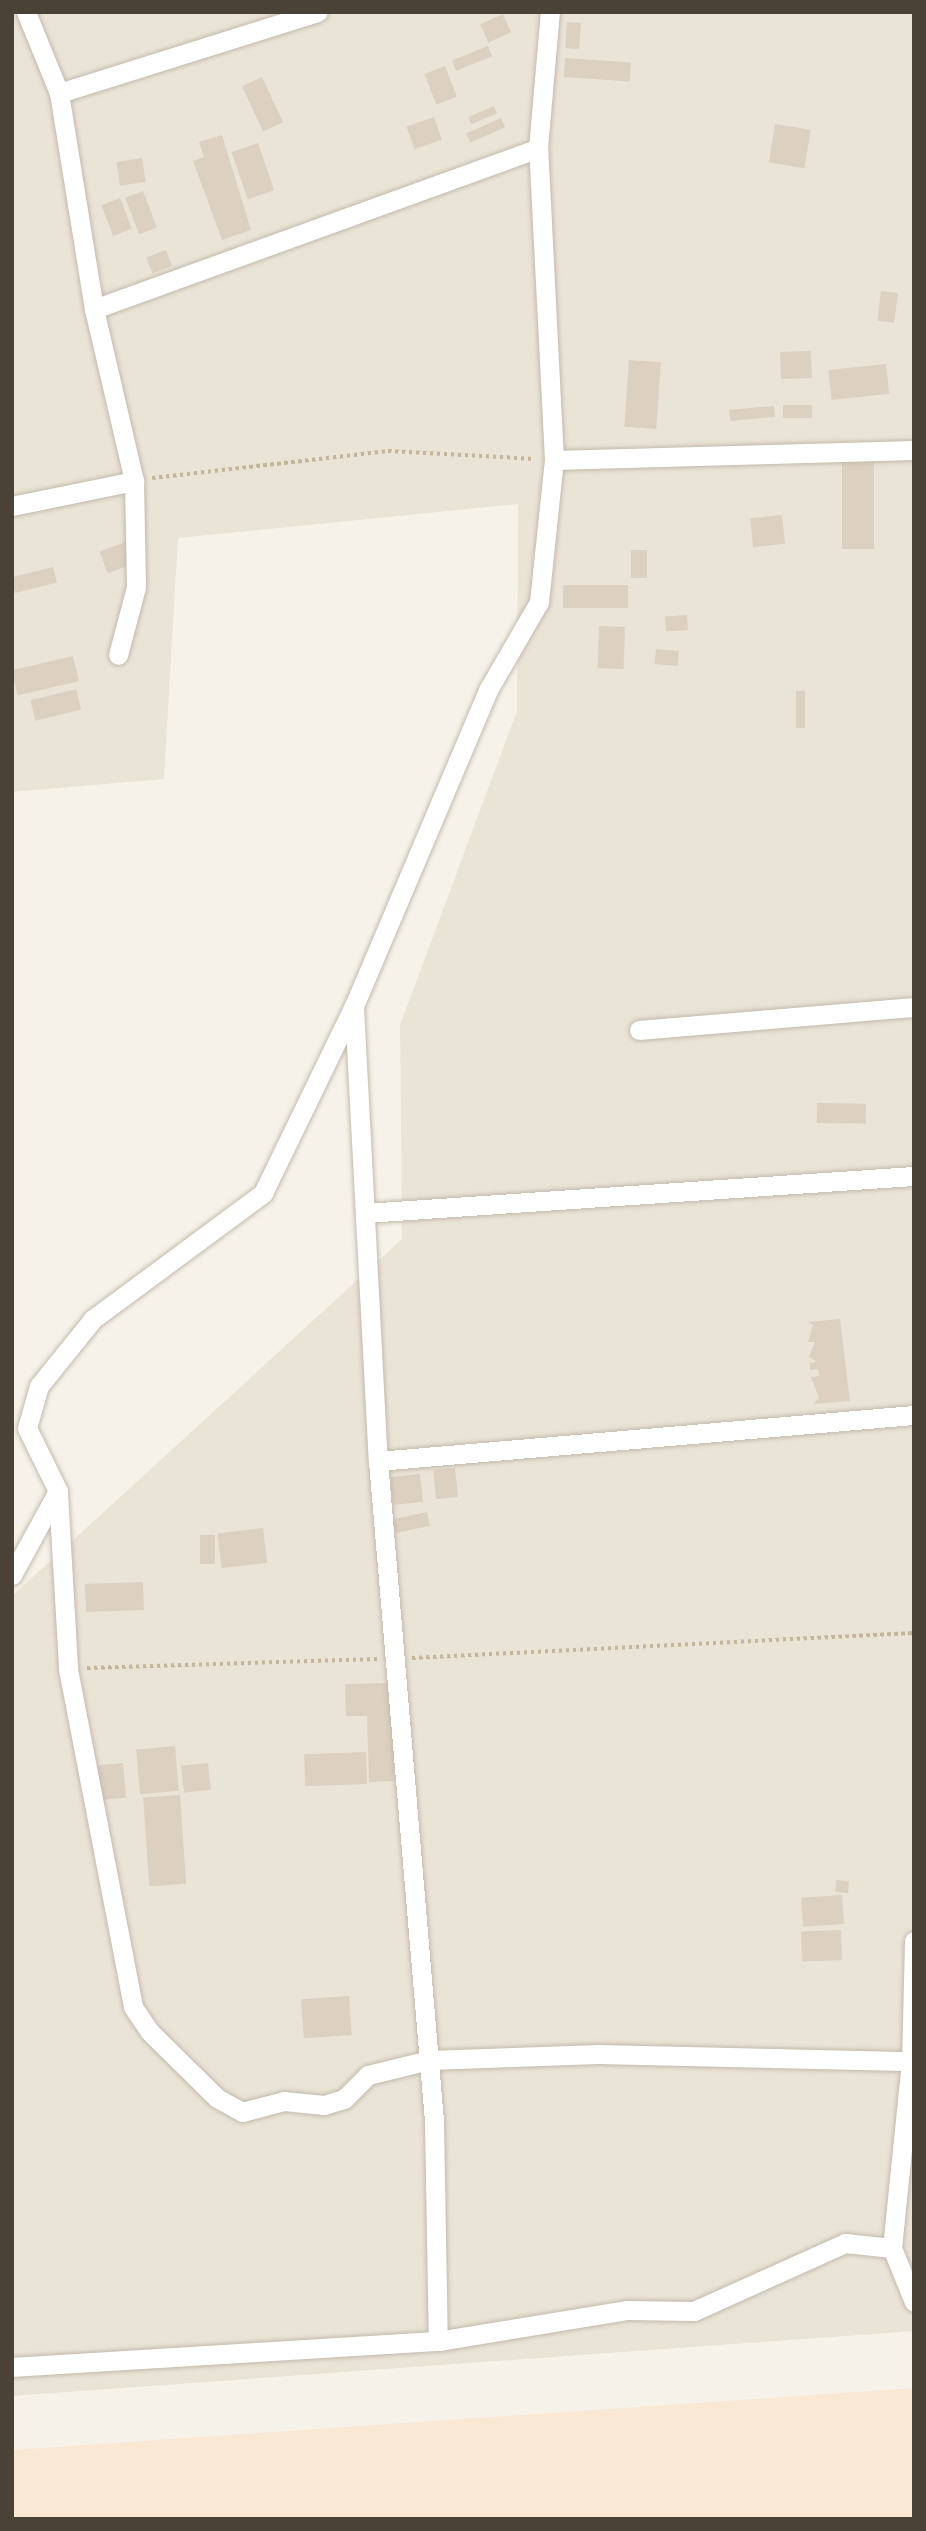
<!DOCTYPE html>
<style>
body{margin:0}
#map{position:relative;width:926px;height:2531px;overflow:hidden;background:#f6f2e9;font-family:Arial,sans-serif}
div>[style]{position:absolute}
.residential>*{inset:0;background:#eae4d7}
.commercial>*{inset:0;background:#f9e8d4}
.building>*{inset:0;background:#dcd0c1;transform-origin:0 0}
.path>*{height:3.5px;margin-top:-1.75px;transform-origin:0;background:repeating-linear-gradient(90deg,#c5b59b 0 3.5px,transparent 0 7px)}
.roads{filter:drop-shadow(0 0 2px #c2baab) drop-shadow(0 0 2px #c2baab)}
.minor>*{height:19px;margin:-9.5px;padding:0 9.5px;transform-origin:9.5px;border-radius:9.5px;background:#fff}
span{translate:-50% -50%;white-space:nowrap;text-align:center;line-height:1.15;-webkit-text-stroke:5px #fff;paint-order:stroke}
.frame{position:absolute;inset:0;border:14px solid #4b4237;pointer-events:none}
</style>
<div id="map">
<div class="residential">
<i style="clip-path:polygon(12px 12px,914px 12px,914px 2331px,12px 2396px,12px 1596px,402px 1239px,400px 1025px,517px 711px,518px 504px,178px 538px,164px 779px,12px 792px)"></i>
</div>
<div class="commercial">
<i style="clip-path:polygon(914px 2388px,914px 2519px,12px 2519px,12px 2450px)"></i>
</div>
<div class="building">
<i style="left:503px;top:14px;width:20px;height:25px;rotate:66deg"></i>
<i style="left:567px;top:22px;width:14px;height:26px;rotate:4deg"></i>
<i style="left:488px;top:46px;width:11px;height:39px;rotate:68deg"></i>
<i style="left:565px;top:58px;width:66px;height:19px;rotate:4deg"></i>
<i style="left:445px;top:66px;width:33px;height:22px;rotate:69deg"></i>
<i style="left:262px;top:77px;width:50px;height:22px;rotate:65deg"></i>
<i style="left:494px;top:106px;width:8px;height:28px;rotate:67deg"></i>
<i style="left:434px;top:117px;width:24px;height:29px;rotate:71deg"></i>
<i style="left:501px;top:118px;width:10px;height:38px;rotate:66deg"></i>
<i style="left:775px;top:124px;width:36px;height:39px;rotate:9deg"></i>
<i style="clip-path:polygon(222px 135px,251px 230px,222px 240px,193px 161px,204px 157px,199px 142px)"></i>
<i style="left:258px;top:143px;width:50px;height:28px;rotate:71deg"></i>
<i style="left:142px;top:158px;width:24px;height:26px;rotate:81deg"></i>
<i style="left:143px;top:191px;width:39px;height:19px;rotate:69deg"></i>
<i style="left:120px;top:198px;width:33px;height:20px;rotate:69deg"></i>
<i style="left:166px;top:250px;width:17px;height:21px;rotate:69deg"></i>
<i style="left:881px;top:291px;width:17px;height:30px;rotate:7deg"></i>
<i style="left:811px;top:351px;width:27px;height:31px;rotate:88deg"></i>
<i style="left:629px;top:360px;width:32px;height:67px;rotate:4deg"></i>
<i style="left:886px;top:364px;width:30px;height:58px;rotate:84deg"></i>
<i style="left:783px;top:405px;width:29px;height:13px"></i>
<i style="left:774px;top:406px;width:11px;height:45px;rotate:85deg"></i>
<i style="left:842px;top:459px;width:32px;height:90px"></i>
<i style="left:782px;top:515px;width:29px;height:32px;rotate:84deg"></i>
<i style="left:126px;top:542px;width:23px;height:28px;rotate:70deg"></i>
<i style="left:631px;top:550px;width:16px;height:28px"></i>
<i style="left:53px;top:567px;width:16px;height:43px;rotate:76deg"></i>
<i style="left:628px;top:585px;width:23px;height:65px;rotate:90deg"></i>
<i style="left:687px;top:615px;width:15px;height:22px;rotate:86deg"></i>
<i style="left:599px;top:626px;width:26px;height:42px;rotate:2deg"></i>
<i style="left:656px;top:649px;width:23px;height:15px;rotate:5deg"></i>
<i style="left:73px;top:656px;width:26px;height:63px;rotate:77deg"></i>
<i style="left:76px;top:689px;width:21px;height:47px;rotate:76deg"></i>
<i style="left:796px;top:691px;width:9px;height:37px"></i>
<i style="left:817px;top:1103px;width:49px;height:20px;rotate:1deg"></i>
<i style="clip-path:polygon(840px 1319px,850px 1401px,813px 1404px,819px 1398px,811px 1377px,819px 1376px,818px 1369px,810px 1370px,810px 1363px,817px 1362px,809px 1357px,815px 1342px,808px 1342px,813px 1325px,807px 1322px)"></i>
<i style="left:455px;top:1468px;width:29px;height:22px;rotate:84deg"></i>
<i style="left:420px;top:1474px;width:28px;height:30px;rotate:84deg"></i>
<i style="left:427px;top:1512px;width:14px;height:35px;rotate:78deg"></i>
<i style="left:263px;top:1528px;width:35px;height:46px;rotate:83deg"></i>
<i style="left:200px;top:1535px;width:15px;height:29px"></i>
<i style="left:143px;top:1582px;width:28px;height:58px;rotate:88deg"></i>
<i style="clip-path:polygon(391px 1683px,394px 1781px,369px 1782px,367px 1716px,346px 1716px,345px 1684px)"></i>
<i style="left:175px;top:1746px;width:45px;height:39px;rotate:85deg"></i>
<i style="left:366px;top:1752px;width:32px;height:62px;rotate:88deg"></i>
<i style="left:123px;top:1763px;width:35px;height:31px;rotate:85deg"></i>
<i style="left:208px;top:1763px;width:27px;height:27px;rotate:84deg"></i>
<i style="left:180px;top:1795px;width:89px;height:37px;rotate:86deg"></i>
<i style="left:836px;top:1880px;width:13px;height:12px;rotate:4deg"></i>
<i style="left:842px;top:1895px;width:29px;height:41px;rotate:86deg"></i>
<i style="left:841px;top:1930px;width:30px;height:40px;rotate:88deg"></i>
<i style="left:349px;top:1996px;width:39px;height:48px;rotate:86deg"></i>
</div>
<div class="path">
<i style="left:152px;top:478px;width:238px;rotate:-6.5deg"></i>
<i style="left:388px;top:451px;width:146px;rotate:3.1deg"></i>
<i style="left:412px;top:1658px;width:503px;rotate:-2.85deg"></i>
<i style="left:87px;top:1668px;width:290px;rotate:-1.8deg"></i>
</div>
<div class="roads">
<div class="minor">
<i style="left:26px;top:12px;width:87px;rotate:67.8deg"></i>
<i style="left:59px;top:93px;width:219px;rotate:80.8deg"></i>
<i style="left:94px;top:309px;width:177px;rotate:76.9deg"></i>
<i style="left:134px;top:481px;width:106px;rotate:88.9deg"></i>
<i style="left:136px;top:587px;width:70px;rotate:104.8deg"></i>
<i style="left:59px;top:93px;width:271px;rotate:-17.4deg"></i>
<i style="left:94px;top:309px;width:472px;rotate:-19.9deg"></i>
<i style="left:554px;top:460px;width:360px;rotate:-1.6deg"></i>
<i style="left:12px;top:506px;width:125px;rotate:-11.6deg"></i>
<i style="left:354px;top:1007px;width:455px;rotate:87deg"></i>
<i style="left:378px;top:1461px;width:662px;rotate:85.15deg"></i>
<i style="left:434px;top:2121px;width:220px;rotate:89deg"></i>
<i style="left:639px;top:1030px;width:276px;rotate:-4.8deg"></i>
<i style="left:365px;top:1213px;width:550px;rotate:-3.86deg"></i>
<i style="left:378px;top:1461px;width:538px;rotate:-4.91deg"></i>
<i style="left:58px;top:1493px;width:176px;rotate:86.7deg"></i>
<i style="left:68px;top:1669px;width:344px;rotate:79.1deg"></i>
<i style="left:133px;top:2007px;width:29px;rotate:56deg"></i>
<i style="left:149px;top:2031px;width:95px;rotate:44.6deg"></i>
<i style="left:217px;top:2098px;width:29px;rotate:29deg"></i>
<i style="left:242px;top:2112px;width:43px;rotate:-14.7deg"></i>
<i style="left:284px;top:2101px;width:40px;rotate:5.7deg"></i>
<i style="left:324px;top:2105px;width:21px;rotate:-17deg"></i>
<i style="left:344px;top:2099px;width:34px;rotate:-45deg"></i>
<i style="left:368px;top:2075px;width:63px;rotate:-13.8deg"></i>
<i style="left:429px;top:2060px;width:169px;rotate:-2deg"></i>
<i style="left:598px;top:2054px;width:316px;rotate:1.3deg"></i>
<i style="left:12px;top:1575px;width:96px;rotate:-61.3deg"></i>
<i style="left:58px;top:1491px;width:70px;rotate:-116.2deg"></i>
<i style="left:27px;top:1428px;width:44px;rotate:-74.1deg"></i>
<i style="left:39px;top:1386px;width:86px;rotate:-51.1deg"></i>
<i style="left:93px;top:1319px;width:212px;rotate:-36.5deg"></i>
<i style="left:263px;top:1193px;width:208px;rotate:-64.1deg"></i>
<i style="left:354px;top:1006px;width:343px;rotate:-67deg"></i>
<i style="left:488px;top:690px;width:102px;rotate:-59.9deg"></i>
<i style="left:539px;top:602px;width:143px;rotate:-84deg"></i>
<i style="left:554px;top:460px;width:312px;rotate:-92.9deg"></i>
<i style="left:538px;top:148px;width:137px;rotate:-85deg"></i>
<i style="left:914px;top:1941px;width:120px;rotate:91.4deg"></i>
<i style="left:911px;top:2061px;width:188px;rotate:95.8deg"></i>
<i style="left:892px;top:2248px;width:58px;rotate:67.8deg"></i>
<i style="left:12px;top:2367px;width:427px;rotate:-3.5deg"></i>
<i style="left:438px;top:2341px;width:192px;rotate:-9.3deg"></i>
<i style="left:627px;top:2310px;width:67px;rotate:0.9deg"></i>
<i style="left:694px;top:2311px;width:166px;rotate:-24.2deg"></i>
<i style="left:845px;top:2243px;width:47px;rotate:6.1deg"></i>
</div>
</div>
<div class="frame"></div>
</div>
